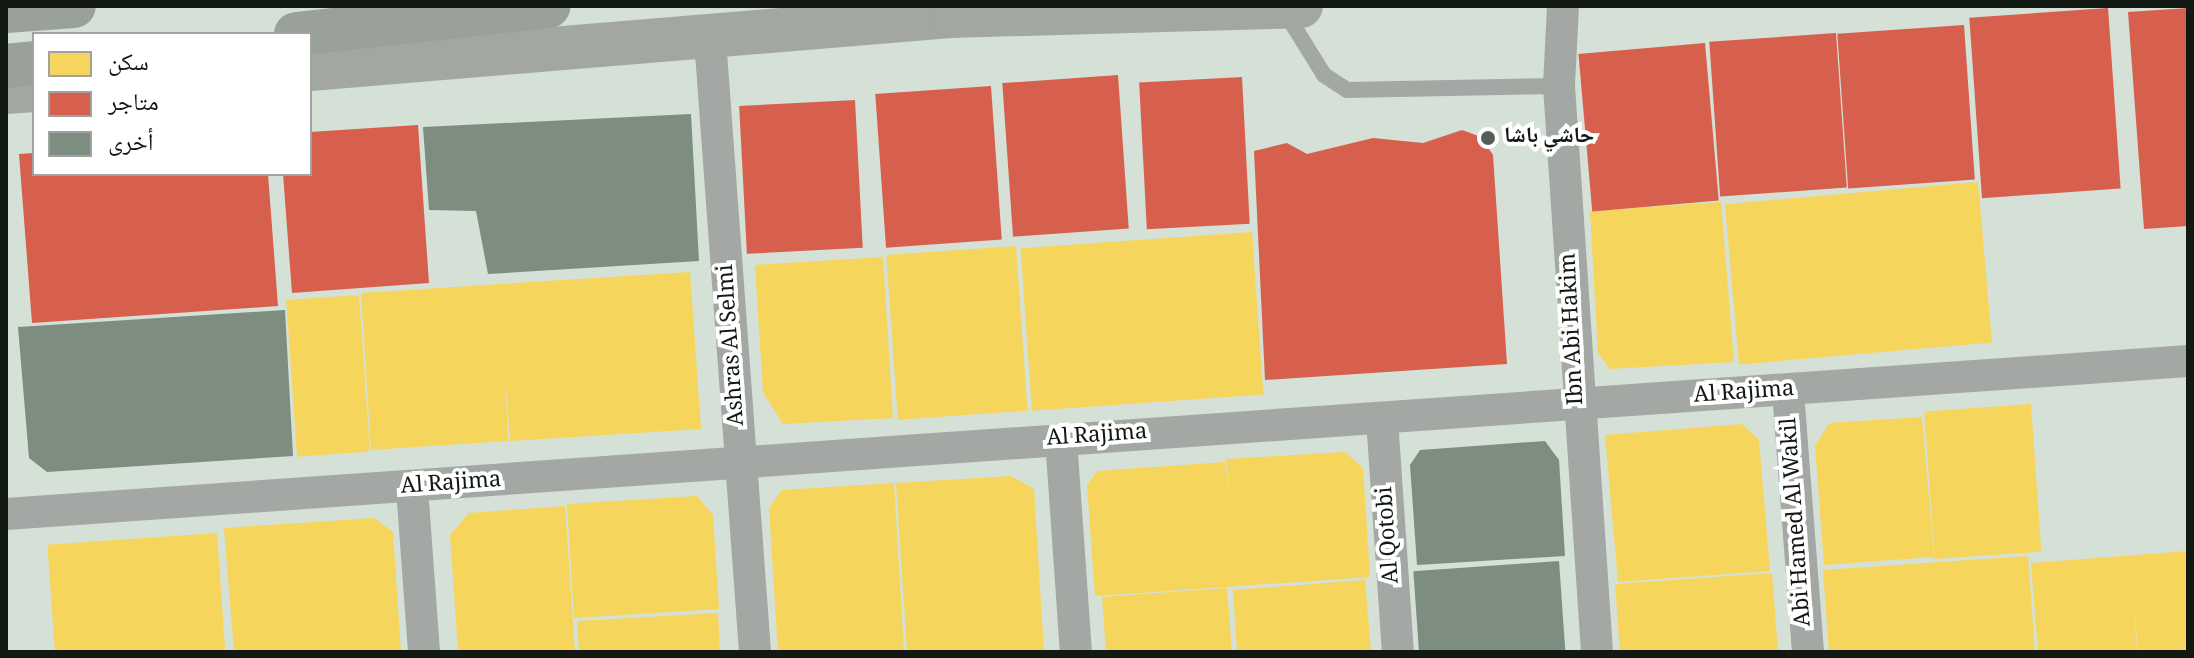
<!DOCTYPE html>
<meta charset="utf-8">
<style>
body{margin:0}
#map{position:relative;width:2194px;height:658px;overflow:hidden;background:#d5e1d6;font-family:Georgia,"Noto Naskh Arabic",serif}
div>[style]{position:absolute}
.homes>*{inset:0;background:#f6d55c;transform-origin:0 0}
.shops>*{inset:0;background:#d6604d;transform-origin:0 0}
.building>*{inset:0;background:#7d8d80;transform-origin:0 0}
.lane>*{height:16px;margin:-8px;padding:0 8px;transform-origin:8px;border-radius:8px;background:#a4a8a4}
.street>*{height:32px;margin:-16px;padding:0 16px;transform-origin:16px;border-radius:16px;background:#a4a8a4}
.secondary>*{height:44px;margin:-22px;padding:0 22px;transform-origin:22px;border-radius:22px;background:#a2a7a2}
.primary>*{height:44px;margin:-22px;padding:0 22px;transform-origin:22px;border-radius:22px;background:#9aa19b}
.dots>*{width:22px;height:22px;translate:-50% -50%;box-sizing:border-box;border:4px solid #fff;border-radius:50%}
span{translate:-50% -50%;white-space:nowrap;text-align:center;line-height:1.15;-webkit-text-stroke:8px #fff;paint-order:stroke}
.poi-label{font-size:22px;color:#111912;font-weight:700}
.left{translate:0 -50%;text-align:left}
.street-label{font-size:22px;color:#111912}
.frame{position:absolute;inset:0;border:8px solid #111912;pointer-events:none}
.legend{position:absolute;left:32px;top:32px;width:280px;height:144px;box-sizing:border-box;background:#fff;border:2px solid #a0a3a0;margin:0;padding:10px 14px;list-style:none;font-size:24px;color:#111912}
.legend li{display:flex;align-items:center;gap:16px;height:40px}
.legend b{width:40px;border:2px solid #a0a3a0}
</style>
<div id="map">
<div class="homes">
<i style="left:1978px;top:182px;width:161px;height:254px;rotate:85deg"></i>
<i style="clip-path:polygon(1721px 202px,1734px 362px,1610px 369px,1598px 353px,1590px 211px)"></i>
<i style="left:1252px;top:232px;width:163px;height:232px;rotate:86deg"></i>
<i style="left:1016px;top:246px;width:165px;height:130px;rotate:86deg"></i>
<i style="clip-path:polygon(883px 257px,893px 418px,783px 424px,763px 392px,755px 265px)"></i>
<i style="clip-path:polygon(690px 272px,701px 429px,510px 441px,505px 373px,508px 441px,371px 450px,361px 293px)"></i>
<i style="left:359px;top:295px;width:157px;height:73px;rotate:86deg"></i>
<i style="left:2031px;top:404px;width:148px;height:107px;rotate:86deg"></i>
<i style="clip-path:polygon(1922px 417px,1934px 557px,1824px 565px,1815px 445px,1830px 423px)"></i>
<i style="clip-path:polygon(1742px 424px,1759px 440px,1770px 571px,1618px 582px,1605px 435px)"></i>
<i style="clip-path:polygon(1345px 452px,1363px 468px,1370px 577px,1095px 596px,1087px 485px,1097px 471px,1225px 462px,1229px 493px,1226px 459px)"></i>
<i style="clip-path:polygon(1011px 476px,1034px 489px,1044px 652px,907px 652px,896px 483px)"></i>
<i style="clip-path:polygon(894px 483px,904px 652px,778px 652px,769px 508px,782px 490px)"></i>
<i style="clip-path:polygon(697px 496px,713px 515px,719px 609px,574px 618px,567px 504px)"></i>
<i style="clip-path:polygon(565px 506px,575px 652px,458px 652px,450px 535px,469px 513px)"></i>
<i style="clip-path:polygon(374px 518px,393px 532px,401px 652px,234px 652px,224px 528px)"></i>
<i style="left:217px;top:533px;width:119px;height:170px;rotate:86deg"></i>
<i style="clip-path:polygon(2188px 551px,2188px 652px,2138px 652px,2134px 600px,2137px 652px,2038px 652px,2031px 563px)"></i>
<i style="clip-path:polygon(2028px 556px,2035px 652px,1829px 652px,1823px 570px)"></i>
<i style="clip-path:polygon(1772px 573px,1778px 652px,1620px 652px,1615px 584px)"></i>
<i style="clip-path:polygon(1365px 580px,1371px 652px,1237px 652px,1233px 590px)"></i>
<i style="clip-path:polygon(1227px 588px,1232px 652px,1106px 652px,1102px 597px)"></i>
<i style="clip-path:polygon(718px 613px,720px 652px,579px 652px,577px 621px)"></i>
</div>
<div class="shops">
<i style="left:2108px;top:8px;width:181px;height:139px;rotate:86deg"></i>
<i style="clip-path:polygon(2188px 8px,2188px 226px,2144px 229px,2128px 12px)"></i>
<i style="left:1964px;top:25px;width:155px;height:127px;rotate:86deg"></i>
<i style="left:1836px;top:33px;width:155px;height:127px;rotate:86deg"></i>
<i style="left:1705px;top:43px;width:158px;height:127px;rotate:85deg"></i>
<i style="left:1118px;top:75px;width:154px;height:116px;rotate:86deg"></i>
<i style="left:1242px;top:77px;width:147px;height:103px;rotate:87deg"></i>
<i style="left:991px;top:86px;width:154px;height:116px;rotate:86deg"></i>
<i style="left:855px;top:100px;width:148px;height:116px;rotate:87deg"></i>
<i style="clip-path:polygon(418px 125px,429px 283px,292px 293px,283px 174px,310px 174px,310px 132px)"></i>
<i style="clip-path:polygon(1462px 130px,1481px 137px,1493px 155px,1507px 364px,1265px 380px,1254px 151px,1287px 143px,1307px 154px,1373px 138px,1423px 143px)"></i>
<i style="clip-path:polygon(34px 153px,34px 174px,268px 174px,278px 306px,32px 323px,19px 154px)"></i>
</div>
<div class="building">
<i style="clip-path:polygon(691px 114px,699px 261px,488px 274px,476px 211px,429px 210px,423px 127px)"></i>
<i style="clip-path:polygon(285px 310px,293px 456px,47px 472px,29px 458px,18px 327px)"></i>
<i style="clip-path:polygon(1545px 441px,1559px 460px,1565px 556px,1417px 565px,1410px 465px,1420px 450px)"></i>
<i style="left:1559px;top:561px;width:91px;height:146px;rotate:86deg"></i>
</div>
<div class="lane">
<i style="left:1285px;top:12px;width:74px;rotate:58.2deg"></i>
<i style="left:1324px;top:75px;width:27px;rotate:33deg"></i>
<i style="left:1347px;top:90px;width:212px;rotate:-1.1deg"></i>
</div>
<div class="street">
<i style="left:1563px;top:6px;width:80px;rotate:92.9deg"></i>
<i style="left:1559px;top:86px;width:567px;rotate:86.16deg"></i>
<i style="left:710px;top:39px;width:615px;rotate:85.8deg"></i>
<i style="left:1788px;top:392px;width:261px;rotate:85.6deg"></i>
<i style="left:1382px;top:419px;width:234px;rotate:86.1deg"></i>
<i style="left:1061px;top:439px;width:214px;rotate:86deg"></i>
<i style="left:412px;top:488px;width:164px;rotate:85.8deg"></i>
<i style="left:6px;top:514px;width:2187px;rotate:-4.01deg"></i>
</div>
<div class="secondary">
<i style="left:310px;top:69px;width:642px;rotate:-4.73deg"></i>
<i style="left:950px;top:16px;width:351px;rotate:-1.6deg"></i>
<i style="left:6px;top:92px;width:28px;rotate:-4deg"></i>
</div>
<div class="primary">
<i style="left:6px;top:11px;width:68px;rotate:-4.2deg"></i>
<i style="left:296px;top:34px;width:254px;rotate:-6.3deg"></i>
<i style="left:6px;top:66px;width:28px;rotate:-6deg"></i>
</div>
<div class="dots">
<i style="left:1488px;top:138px;background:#565f57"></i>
</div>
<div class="poi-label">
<span class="left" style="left:1504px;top:138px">حاشي باشا</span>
</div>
<div class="street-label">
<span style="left:1574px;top:329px;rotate:-93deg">Ibn Abi Hakim</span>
<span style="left:733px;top:345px;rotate:-94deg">Ashras Al Selmi</span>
<span style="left:1744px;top:394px;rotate:-4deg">Al Rajima</span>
<span style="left:1097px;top:437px;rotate:-4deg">Al Rajima</span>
<span style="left:451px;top:485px;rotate:-4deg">Al Rajima</span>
<span style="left:1798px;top:522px;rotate:-94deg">Abi Hamed Al Wakil</span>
<span style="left:1390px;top:535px;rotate:-94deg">Al Qotobi</span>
</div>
<div class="frame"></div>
<ul class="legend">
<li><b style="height:22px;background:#f6d55c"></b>سكن</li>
<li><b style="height:22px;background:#d6604d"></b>متاجر</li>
<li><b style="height:22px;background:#7d8d80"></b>أخرى</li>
</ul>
</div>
